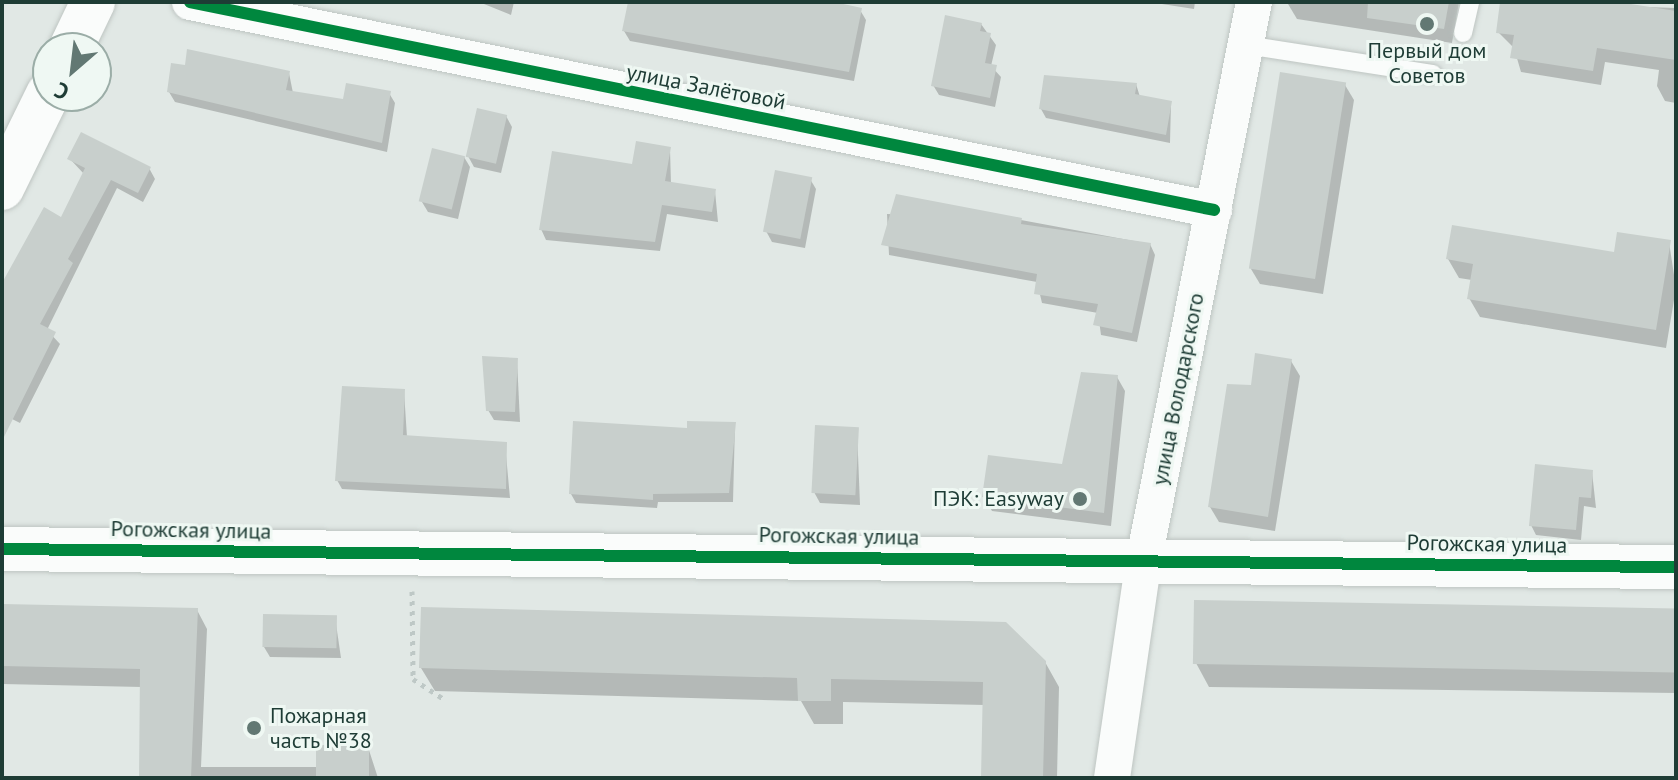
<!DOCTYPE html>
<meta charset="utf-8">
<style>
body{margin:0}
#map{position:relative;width:1678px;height:780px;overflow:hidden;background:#e1e8e5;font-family:"PT Sans",sans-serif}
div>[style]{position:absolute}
.shadow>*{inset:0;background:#0003}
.building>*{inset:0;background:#c8cfcc;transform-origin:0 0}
.path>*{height:5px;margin-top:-2.5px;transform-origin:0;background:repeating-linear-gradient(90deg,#bec8c6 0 4px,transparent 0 10px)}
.roads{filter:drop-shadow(0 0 2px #bec5c2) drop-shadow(0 0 2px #bec5c2)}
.lane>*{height:18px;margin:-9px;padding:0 9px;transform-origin:9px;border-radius:9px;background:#fafcfb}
.street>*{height:36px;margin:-18px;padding:0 18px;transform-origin:18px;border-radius:18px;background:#fafcfb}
.secondary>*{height:44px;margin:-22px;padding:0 22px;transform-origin:22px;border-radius:22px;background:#fafcfb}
.cycleway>*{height:12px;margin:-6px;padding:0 6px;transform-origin:6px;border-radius:6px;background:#00873e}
.dots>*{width:22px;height:22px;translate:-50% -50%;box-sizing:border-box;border:4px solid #eff8f3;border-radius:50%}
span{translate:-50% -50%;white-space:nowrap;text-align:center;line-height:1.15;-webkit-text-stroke:6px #eff8f3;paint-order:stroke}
.poi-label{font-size:22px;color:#1e3c35}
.right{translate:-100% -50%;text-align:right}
.left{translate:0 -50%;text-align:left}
.street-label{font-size:22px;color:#1e3c35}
.frame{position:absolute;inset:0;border:4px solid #1e3c35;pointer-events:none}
.north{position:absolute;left:32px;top:32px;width:80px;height:80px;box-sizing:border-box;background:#eff8f3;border:2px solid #9bada7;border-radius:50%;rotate:208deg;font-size:22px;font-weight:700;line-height:32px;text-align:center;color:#1e3c35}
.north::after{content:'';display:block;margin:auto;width:28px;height:36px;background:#627873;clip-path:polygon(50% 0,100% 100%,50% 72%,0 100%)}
</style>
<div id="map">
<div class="shadow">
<i style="clip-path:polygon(479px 2px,477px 2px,514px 2px,511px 15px)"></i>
<i style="clip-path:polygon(630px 2px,825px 2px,860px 10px,866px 20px,854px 81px,630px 41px,624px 31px)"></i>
<i style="clip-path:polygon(1149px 2px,1195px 2px,1194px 9px)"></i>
<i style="clip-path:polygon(1459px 2px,1452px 43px,1297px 19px,1288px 4px)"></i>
<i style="clip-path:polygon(1502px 2px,1676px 8px,1676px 103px,1665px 101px,1657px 86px,1659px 70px,1605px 62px,1601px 85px,1521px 72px,1514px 48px,1498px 32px)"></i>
<i style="clip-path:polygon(981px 24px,996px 45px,991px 66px,1001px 77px,995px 107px,939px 95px,933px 85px)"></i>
<i style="clip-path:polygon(289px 73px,293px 93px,344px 101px,389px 93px,395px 103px,387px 152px,175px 102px,169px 92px)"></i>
<i style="clip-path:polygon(1136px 84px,1140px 97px,1171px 103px,1170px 143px,1046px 118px,1041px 109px)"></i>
<i style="clip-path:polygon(1345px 85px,1354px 100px,1323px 294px,1260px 284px,1251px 269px)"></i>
<i style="clip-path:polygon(506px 116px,512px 127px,501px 173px,474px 167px,468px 156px)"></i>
<i style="clip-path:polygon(670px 149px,671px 184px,715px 191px,718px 222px,667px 214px,660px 251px,546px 240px,541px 229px)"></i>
<i style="clip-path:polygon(464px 157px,470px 167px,458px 219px,428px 212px,422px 202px)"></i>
<i style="clip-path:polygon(70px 159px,149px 168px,155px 179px,143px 202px,117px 188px,47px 330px,60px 344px,20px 423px,2px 414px,2px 290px,62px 220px,84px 174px)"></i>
<i style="clip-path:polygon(810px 179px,816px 189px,805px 248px,772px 242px,766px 231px)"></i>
<i style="clip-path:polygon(887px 214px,1021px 220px,1150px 244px,1155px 255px,1137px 342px,1101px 335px,1098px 313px,1042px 303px,1037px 282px,889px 255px)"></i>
<i style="clip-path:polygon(1669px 242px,1676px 288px,1666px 348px,1480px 317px,1469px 298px,1472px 280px,1459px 278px,1448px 259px,1616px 254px)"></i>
<i style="clip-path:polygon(517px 360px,520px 422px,494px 420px,488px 410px)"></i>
<i style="clip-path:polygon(1291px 361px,1300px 376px,1275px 531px,1219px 522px,1210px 507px,1252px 388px)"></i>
<i style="clip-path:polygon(1117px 377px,1125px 391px,1111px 526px,992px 511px,984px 497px,1063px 467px)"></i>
<i style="clip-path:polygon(404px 391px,407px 437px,505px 444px,510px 498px,342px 489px,337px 480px)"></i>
<i style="clip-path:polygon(735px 424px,733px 502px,658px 502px,657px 508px,576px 503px,571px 494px,689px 430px)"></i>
<i style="clip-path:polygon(857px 429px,860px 505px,820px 503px,814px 492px)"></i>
<i style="clip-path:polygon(1592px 472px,1596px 508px,1584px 506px,1581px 540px,1536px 535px,1531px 525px)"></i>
<i style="clip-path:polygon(2px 605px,197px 610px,207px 629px,201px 767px,318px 767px,368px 747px,378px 778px,141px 778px,142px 687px,2px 684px)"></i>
<i style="clip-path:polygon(1674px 609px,1676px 693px,1209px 687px,1196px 663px)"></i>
<i style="clip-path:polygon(335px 617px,341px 658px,270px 657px,264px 647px)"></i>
<i style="clip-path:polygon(1045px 662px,1059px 687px,1057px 778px,983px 778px,985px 705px,843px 702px,843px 724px,814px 724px,801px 701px,435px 691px,421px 668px)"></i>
</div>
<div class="building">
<i style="clip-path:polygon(628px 2px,834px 2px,862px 8px,849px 72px,622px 31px)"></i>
<i style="clip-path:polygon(1368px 2px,1449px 2px,1444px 29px,1367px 18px)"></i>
<i style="clip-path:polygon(1500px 2px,1618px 2px,1676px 11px,1676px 60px,1597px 48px,1593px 71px,1510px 58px,1514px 35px,1496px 33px)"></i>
<i style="clip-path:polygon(945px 15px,982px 23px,980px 31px,991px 33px,985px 63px,997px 65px,990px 98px,931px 86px)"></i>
<i style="clip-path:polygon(187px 49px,290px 71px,286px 90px,343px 99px,346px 83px,391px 91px,382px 143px,167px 92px,171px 63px,185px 65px)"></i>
<i style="left:1280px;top:72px;width:67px;height:199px;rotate:9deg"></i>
<i style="clip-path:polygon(1044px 75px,1137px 83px,1135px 94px,1172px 101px,1166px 135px,1039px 109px)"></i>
<i style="left:477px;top:108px;width:31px;height:50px;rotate:13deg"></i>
<i style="clip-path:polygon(81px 132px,151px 167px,138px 193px,111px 180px,68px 259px,73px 263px,40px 324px,56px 332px,2px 441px,2px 283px,44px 207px,61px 217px,85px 168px,67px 159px)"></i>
<i style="clip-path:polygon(636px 141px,671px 147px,665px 181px,716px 189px,712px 212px,662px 205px,655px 242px,539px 230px,552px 151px,632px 164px)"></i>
<i style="left:432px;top:148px;width:34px;height:55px;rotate:14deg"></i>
<i style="left:775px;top:170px;width:38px;height:63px;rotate:11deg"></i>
<i style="clip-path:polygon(896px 194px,1022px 218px,1021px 224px,1151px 243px,1132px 333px,1093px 325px,1098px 304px,1034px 294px,1037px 274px,881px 245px)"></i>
<i style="clip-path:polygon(1452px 225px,1614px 252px,1617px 232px,1671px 240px,1656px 330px,1467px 299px,1473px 264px,1446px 259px)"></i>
<i style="clip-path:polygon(1255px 353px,1292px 359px,1268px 517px,1208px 507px,1227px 384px,1251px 385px)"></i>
<i style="clip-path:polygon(482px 356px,518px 358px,515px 412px,486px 411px)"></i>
<i style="clip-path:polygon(1081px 372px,1118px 375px,1104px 513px,982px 497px,988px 455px,1062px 464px)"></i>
<i style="clip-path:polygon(342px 386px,405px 389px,403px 435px,507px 442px,506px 489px,335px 481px)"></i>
<i style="clip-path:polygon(573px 421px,687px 428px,687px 421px,736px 422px,729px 493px,653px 494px,653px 500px,569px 494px)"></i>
<i style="left:815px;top:425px;width:44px;height:68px;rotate:3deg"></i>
<i style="clip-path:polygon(1535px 464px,1593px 470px,1591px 498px,1579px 497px,1576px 530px,1529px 526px)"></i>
<i style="left:1194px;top:600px;width:482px;height:64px;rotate:1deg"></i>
<i style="clip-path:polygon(2px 604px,198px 608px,191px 778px,139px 778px,140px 669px,2px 666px)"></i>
<i style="clip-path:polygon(421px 607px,1006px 622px,1046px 661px,1043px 778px,981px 778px,983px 682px,831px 679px,831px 701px,798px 701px,797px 678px,419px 668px)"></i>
<i style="left:263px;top:614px;width:74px;height:33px;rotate:1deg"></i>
<i style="left:316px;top:745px;width:53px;height:33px"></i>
</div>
<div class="path">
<i style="left:412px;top:591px;width:88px;rotate:89.3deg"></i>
<i style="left:413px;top:679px;width:37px;rotate:33deg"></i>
</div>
<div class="roads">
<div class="lane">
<i style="left:1463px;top:33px;width:32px;rotate:-77deg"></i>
<i style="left:1246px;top:45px;width:189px;rotate:8.8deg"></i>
</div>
<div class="street">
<i style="left:190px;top:2px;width:1045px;rotate:11.48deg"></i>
<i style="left:1112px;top:778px;width:221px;rotate:-81.7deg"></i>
<i style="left:1144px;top:559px;width:568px;rotate:-78.83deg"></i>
</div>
<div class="secondary">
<i style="left:71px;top:48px;width:51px;rotate:-64.4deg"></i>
<i style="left:2px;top:188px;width:105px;rotate:-63.9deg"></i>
<i style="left:2px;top:549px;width:1674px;rotate:0.62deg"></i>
</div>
</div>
<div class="cycleway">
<i style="left:190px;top:2px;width:1045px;rotate:11.48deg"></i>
<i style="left:2px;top:549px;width:1674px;rotate:0.62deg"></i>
</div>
<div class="dots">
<i style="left:1427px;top:24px;background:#627873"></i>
<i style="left:1080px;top:499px;background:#627873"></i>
<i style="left:254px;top:728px;background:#627873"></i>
</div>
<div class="poi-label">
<span style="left:1427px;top:63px">Первый дом<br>Советов</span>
<span class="right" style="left:1064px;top:499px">ПЭК: Easyway</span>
<span class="left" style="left:270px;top:728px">Пожарная<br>часть №38</span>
</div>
<div class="street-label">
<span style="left:706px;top:87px;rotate:11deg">улица Залётовой</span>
<span style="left:1178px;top:389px;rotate:-79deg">улица Володарского</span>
<span style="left:191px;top:530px;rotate:1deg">Рогожская улица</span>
<span style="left:839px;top:536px;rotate:1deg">Рогожская улица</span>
<span style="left:1487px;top:544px;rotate:1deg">Рогожская улица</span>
</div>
<div class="frame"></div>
<div class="north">С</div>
</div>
